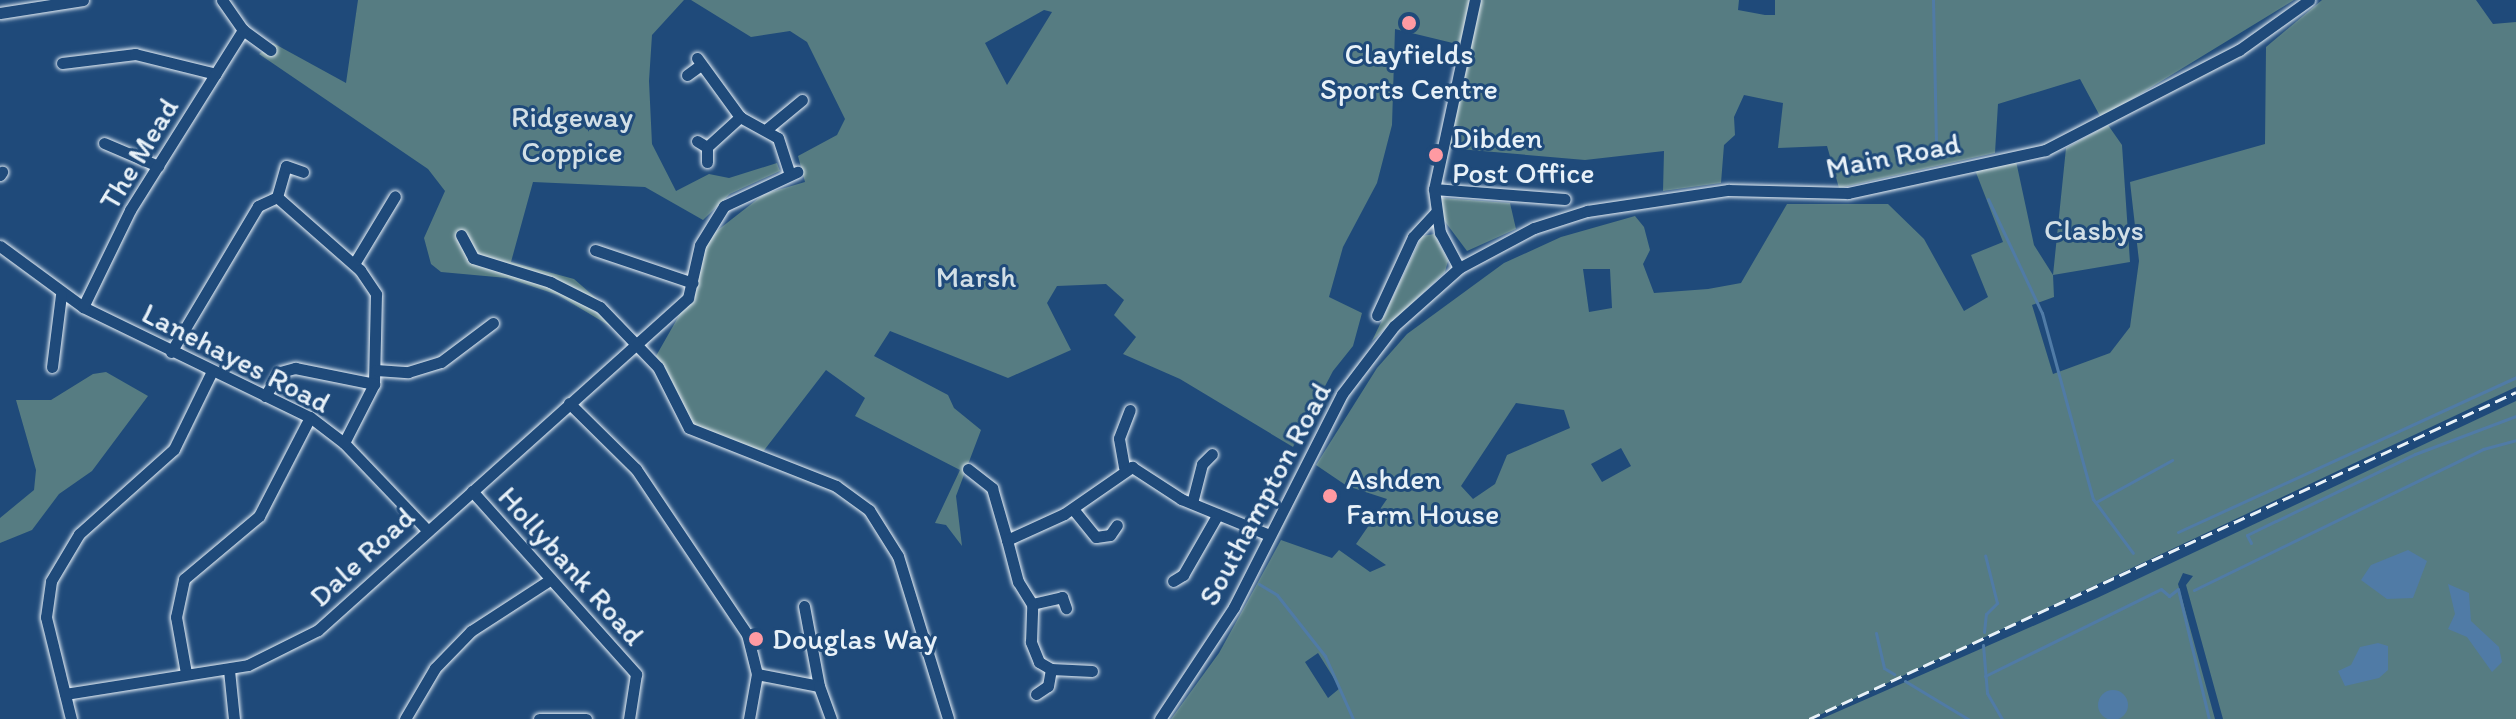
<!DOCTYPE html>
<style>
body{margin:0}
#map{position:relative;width:2516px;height:719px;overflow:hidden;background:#1f4a7a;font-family:Itim,sans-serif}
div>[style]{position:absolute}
.green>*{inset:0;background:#567c82}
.water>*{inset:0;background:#507ba6}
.round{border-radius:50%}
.stream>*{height:3px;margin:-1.5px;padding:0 1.5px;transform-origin:1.5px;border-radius:1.5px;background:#507ba6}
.roads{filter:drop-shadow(0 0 2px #e8f1f8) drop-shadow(0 0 2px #e8f1f8)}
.minor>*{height:11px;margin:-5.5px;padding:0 5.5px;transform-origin:5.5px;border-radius:5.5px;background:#1f4a7a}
.rail>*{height:3px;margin-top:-1.5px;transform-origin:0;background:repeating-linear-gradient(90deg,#e8f1f8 0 12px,transparent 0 18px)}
.dots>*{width:22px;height:22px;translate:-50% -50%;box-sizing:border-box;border:4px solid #1f4a7a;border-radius:50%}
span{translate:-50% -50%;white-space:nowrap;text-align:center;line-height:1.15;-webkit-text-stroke:6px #1f4a7a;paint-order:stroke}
.poi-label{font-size:30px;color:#e8f1f8}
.left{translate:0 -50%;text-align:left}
.park-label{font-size:30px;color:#d2dfe6}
.street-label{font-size:30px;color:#e8f1f8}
</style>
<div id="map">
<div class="green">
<i style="clip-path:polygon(358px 0,684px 0,652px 35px,649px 81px,652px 144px,676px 191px,709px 174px,729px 178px,777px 163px,780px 171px,730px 194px,703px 220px,645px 187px,533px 182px,511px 262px,574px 279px,620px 319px,610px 326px,558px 295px,507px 278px,441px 272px,431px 264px,424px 238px,445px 191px,428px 169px,259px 54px,273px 43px,346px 83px)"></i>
<i style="clip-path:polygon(evenodd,691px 0,1472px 0,1461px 45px,1395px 29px,1392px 125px,1377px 183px,1343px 247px,1329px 297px,1362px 313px,1353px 346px,1333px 371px,1293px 447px,1180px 379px,1123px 354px,1136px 337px,1114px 315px,1124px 300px,1106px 284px,1057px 286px,1047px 303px,1071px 350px,1008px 378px,890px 331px,874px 356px,948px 395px,954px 408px,981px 430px,956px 496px,962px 546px,946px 525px,935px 523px,960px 470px,855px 416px,865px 398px,826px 370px,762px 453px,689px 424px,656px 356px,693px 291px,709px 237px,764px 194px,805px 182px,798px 156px,837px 135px,845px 119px,807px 42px,790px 31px,751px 37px,691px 0,1044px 10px,1052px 12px,1007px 85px,985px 43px,1044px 10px)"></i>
<i style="clip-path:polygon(1481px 0,1739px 0,1738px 10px,1765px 15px,1775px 15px,1775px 0,2294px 0,2101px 118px,2080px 79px,1998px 104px,1995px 153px,1839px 188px,1827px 146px,1778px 148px,1783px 103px,1744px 95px,1734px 117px,1735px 135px,1724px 145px,1721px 183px,1663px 191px,1664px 151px,1585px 160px,1447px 148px)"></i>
<i style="clip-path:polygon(evenodd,2322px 0,2476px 0,2493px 24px,2516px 22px,2516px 387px,1811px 719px,1171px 719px,1219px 653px,1281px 540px,1332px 558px,1339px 550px,1370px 572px,1386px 565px,1356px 544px,1387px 499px,1347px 486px,1316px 465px,1377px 368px,1407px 334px,1504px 263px,1561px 237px,1635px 216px,1644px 227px,1650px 250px,1643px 264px,1654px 293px,1708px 289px,1741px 283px,1787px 204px,1888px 204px,1924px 239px,1964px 311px,1988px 297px,1971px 255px,2003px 242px,1975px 170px,2016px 161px,2034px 245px,2053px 275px,2066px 148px,2108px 125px,2122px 145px,2130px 262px,2053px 275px,2054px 297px,2032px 305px,2053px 374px,2110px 353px,2130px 327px,2139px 261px,2130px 182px,2265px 144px,2266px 47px,2322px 0,1583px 269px,1610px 269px,1612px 308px,1589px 312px,1583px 269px,2322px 0,1516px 403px,1564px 410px,1570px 428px,1507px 455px,1495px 484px,1473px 499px,1461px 486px,1516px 403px,2322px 0,1621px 448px,1631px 466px,1602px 482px,1591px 464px,1621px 448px,2322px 0,1318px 653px,1340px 688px,1328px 698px,1305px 662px,1318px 653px)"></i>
<i style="clip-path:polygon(1442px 198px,1510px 203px,1516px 229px,1467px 251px,1443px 219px)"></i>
<i style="clip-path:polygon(1434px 234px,1448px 261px,1445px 272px,1372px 341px,1422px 236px)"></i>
<i style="clip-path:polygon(106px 372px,148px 396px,92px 471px,59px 494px,32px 530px,0 543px,0 518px,34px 490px,36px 470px,16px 400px,51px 400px,93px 374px)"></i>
<i style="clip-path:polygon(2516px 401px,2516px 719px,2223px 719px,2186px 585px,2193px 576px,2183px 573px,2178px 584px,2215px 719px,1821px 719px,2097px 598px)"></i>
</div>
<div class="water">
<i style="clip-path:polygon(2408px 550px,2427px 561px,2413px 598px,2387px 599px,2361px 580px,2371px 565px)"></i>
<i style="clip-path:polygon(2448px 584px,2469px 593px,2471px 621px,2499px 647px,2502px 662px,2492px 672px,2467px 637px,2448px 629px,2455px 614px)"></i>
<i style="clip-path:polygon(2378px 643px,2388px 646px,2388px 670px,2379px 678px,2345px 686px,2338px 671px,2351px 665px,2360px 647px)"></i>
<i class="round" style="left:2098px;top:690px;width:30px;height:30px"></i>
</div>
<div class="stream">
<i style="left:1933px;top:0;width:149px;rotate:88.8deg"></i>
<i style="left:1936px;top:149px;width:13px;rotate:32deg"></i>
<i style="left:1988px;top:199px;width:126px;rotate:64.7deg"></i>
<i style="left:2042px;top:313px;width:193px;rotate:74.7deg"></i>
<i style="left:2093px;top:499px;width:67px;rotate:53.5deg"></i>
<i style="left:2096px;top:502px;width:87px;rotate:-28.9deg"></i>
<i style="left:2178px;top:532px;width:372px;rotate:-24.6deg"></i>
<i style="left:2251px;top:543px;width:9px;rotate:-117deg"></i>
<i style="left:2247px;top:535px;width:32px;rotate:-26deg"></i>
<i style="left:2276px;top:521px;width:154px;rotate:-25.7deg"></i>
<i style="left:2415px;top:454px;width:108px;rotate:-20.6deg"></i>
<i style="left:1259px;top:584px;width:21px;rotate:31deg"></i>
<i style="left:1277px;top:595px;width:78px;rotate:51.8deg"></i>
<i style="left:1325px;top:656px;width:69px;rotate:66deg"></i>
<i style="left:2178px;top:589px;width:134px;rotate:76.6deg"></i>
<i style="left:2194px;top:590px;width:322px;rotate:-26deg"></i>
<i style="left:2483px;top:449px;width:34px;rotate:-15deg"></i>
<i style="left:1984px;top:632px;width:18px;rotate:-84deg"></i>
<i style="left:1986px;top:614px;width:16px;rotate:-45deg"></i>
<i style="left:1997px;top:603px;width:49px;rotate:-104deg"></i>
<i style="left:1876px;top:633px;width:36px;rotate:77deg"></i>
<i style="left:1884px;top:668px;width:12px;rotate:31deg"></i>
<i style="left:1983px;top:645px;width:48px;rotate:85.2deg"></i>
<i style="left:1987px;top:693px;width:30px;rotate:60deg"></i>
<i style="left:1985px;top:676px;width:196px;rotate:-26.3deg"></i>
<i style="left:2161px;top:589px;width:11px;rotate:41deg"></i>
<i style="left:2169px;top:596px;width:11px;rotate:-38deg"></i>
<i style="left:1905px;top:681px;width:74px;rotate:31.1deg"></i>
</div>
<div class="roads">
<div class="minor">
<i style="left:222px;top:0;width:37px;rotate:55deg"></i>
<i style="left:243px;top:30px;width:34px;rotate:36deg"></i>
<i style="left:0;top:13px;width:84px;rotate:-8.9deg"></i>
<i style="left:697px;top:58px;width:73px;rotate:53.9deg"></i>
<i style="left:62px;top:63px;width:74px;rotate:-7deg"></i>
<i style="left:135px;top:54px;width:83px;rotate:13.9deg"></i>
<i style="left:687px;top:75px;width:14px;rotate:-36deg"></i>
<i style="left:768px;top:128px;width:44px;rotate:-39.5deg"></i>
<i style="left:697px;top:141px;width:12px;rotate:31deg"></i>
<i style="left:707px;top:147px;width:45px;rotate:-42.3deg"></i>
<i style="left:740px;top:117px;width:43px;rotate:28.9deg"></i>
<i style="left:778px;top:138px;width:38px;rotate:72deg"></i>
<i style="left:104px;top:143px;width:59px;rotate:23.1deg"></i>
<i style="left:707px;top:162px;width:15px;rotate:-90deg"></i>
<i style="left:0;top:175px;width:4px;rotate:-56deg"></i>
<i style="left:1434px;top:189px;width:131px;rotate:4.4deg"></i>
<i style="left:277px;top:197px;width:32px;rotate:-74deg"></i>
<i style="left:286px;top:166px;width:18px;rotate:19deg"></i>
<i style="left:461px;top:235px;width:26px;rotate:62deg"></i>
<i style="left:473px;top:258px;width:81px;rotate:17.3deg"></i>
<i style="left:550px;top:282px;width:56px;rotate:26.6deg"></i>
<i style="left:600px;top:307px;width:83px;rotate:46deg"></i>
<i style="left:658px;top:367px;width:68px;rotate:63.1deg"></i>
<i style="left:689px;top:428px;width:158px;rotate:21.5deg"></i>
<i style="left:836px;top:486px;width:41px;rotate:36deg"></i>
<i style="left:869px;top:510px;width:54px;rotate:57.8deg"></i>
<i style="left:898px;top:556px;width:170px;rotate:72.9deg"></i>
<i style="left:0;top:246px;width:103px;rotate:36.3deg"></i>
<i style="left:83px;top:307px;width:252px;rotate:25.9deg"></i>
<i style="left:310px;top:417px;width:43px;rotate:37.4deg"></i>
<i style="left:344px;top:443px;width:120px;rotate:46.3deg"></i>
<i style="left:595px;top:250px;width:103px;rotate:18.6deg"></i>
<i style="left:354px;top:264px;width:79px;rotate:-58.9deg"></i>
<i style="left:1459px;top:268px;width:40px;rotate:-118deg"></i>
<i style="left:1440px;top:233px;width:44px;rotate:-97.8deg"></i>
<i style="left:1434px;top:189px;width:193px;rotate:-77.8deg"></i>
<i style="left:83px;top:307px;width:108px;rotate:-64.1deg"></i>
<i style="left:130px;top:210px;width:213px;rotate:-57.9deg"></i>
<i style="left:1377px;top:315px;width:86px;rotate:-65.2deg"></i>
<i style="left:1413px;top:237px;width:33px;rotate:-47deg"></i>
<i style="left:171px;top:352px;width:170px;rotate:-59.2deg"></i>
<i style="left:258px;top:206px;width:21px;rotate:-25deg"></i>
<i style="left:277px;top:197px;width:111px;rotate:41.3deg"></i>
<i style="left:360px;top:270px;width:29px;rotate:56deg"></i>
<i style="left:376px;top:294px;width:90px;rotate:91.3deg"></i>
<i style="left:374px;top:384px;width:66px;rotate:117deg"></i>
<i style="left:52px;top:367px;width:73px;rotate:-82.9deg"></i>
<i style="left:376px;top:370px;width:32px;rotate:4deg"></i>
<i style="left:408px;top:372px;width:34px;rotate:-17deg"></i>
<i style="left:441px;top:362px;width:65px;rotate:-36.9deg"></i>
<i style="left:265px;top:396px;width:28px;rotate:-58deg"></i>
<i style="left:280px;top:372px;width:16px;rotate:-15deg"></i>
<i style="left:295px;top:368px;width:81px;rotate:11.4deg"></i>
<i style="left:569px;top:403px;width:94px;rotate:44.6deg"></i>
<i style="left:636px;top:469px;width:199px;rotate:56.1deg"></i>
<i style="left:747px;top:634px;width:41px;rotate:76deg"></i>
<i style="left:757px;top:674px;width:46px;rotate:100.1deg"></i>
<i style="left:1124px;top:467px;width:29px;rotate:-100deg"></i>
<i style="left:1119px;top:438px;width:30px;rotate:-69deg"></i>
<i style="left:968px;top:469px;width:31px;rotate:38deg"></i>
<i style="left:992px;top:488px;width:54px;rotate:73.9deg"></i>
<i style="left:472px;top:491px;width:246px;rotate:48.1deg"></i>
<i style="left:636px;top:674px;width:46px;rotate:98.8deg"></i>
<i style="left:1192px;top:503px;width:40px;rotate:-75.6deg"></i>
<i style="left:1202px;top:464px;width:14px;rotate:-45deg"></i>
<i style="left:1073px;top:509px;width:36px;rotate:51deg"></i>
<i style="left:1096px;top:537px;width:14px;rotate:-8deg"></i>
<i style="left:1110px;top:535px;width:12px;rotate:-55deg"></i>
<i style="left:1173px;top:581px;width:12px;rotate:-31deg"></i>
<i style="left:1183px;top:575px;width:70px;rotate:-60.2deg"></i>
<i style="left:1032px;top:604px;width:31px;rotate:-13deg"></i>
<i style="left:1062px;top:597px;width:12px;rotate:70deg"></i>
<i style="left:804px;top:606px;width:81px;rotate:79.4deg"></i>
<i style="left:229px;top:670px;width:49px;rotate:84.2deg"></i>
<i style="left:1092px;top:671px;width:41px;rotate:-177.2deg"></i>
<i style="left:1051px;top:669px;width:14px;rotate:-150deg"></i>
<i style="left:1039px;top:662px;width:22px;rotate:-112deg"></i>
<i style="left:1031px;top:642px;width:38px;rotate:-88deg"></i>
<i style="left:1032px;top:604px;width:26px;rotate:-122deg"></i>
<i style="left:1018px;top:582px;width:43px;rotate:-104.7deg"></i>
<i style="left:1007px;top:540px;width:63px;rotate:-24.5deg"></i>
<i style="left:1064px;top:514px;width:83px;rotate:-34.7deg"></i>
<i style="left:1132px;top:467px;width:59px;rotate:33.1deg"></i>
<i style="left:1181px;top:499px;width:95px;rotate:22.2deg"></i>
<i style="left:186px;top:673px;width:57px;rotate:-100.1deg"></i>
<i style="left:176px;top:617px;width:39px;rotate:-78deg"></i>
<i style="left:184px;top:579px;width:98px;rotate:-40deg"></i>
<i style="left:259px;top:516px;width:111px;rotate:-62.7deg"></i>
<i style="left:757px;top:674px;width:63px;rotate:11deg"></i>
<i style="left:819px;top:686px;width:35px;rotate:70deg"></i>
<i style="left:65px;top:694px;width:185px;rotate:-9deg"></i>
<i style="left:248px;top:665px;width:78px;rotate:-26.6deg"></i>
<i style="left:318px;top:630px;width:497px;rotate:-41.9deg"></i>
<i style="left:688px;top:298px;width:54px;rotate:-77.2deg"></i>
<i style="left:700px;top:245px;width:46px;rotate:-58.4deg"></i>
<i style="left:724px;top:206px;width:81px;rotate:-25deg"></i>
<i style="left:1036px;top:694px;width:14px;rotate:-34deg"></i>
<i style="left:1048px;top:686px;width:17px;rotate:-80deg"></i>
<i style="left:71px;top:719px;width:105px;rotate:-103.8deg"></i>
<i style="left:46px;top:617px;width:36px;rotate:-82deg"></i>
<i style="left:51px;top:581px;width:55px;rotate:-59.2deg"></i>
<i style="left:79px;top:534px;width:127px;rotate:-41.8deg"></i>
<i style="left:174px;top:449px;width:87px;rotate:-64deg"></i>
<i style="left:405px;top:719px;width:59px;rotate:-59.5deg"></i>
<i style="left:435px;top:668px;width:52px;rotate:-45.8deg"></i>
<i style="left:471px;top:631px;width:95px;rotate:-33deg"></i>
<i style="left:539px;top:719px;width:47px"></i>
<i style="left:1160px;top:719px;width:134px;rotate:-56.5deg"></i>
<i style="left:1234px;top:607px;width:239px;rotate:-63.1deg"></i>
<i style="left:1342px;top:394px;width:86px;rotate:-52.6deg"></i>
<i style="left:1394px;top:326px;width:87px;rotate:-41.7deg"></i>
<i style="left:1459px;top:268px;width:85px;rotate:-28.1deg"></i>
<i style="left:1534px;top:228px;width:56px;rotate:-17.8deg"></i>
<i style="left:1587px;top:211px;width:143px;rotate:-8.5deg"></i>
<i style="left:1728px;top:190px;width:120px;rotate:1.4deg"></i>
<i style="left:1848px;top:193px;width:202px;rotate:-12.3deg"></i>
<i style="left:2045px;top:150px;width:218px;rotate:-27.3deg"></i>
<i style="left:2239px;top:50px;width:86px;rotate:-35.5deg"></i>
</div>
</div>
<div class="rail">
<i style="left:1809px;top:719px;width:779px;rotate:-24.82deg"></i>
</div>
<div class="dots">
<i style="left:1409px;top:23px;background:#ff9aa2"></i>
<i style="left:1436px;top:155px;background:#ff9aa2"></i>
<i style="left:1330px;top:496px;background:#ff9aa2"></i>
<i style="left:756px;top:639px;background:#ff9aa2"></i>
</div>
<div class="poi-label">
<span style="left:1409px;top:71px">Clayfields<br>Sports Centre</span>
<span class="left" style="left:1452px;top:155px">Dibden<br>Post Office</span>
<span class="left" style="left:1346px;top:496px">Ashden<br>Farm House</span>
<span class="left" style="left:772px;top:639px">Douglas Way</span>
</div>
<div class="park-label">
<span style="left:572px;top:134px">Ridgeway<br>Coppice</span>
<span style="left:2094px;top:230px">Clasbys</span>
<span style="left:976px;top:277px">Marsh</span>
</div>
<div class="street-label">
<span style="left:139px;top:154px;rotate:-59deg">The Mead</span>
<span style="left:1893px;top:156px;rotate:-11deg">Main Road</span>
<span style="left:236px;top:358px;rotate:27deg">Lanehayes Road</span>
<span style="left:1265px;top:494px;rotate:-62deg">Southampton Road</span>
<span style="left:362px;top:557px;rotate:-43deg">Dale Road</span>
<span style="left:571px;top:566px;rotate:48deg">Hollybank Road</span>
</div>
</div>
